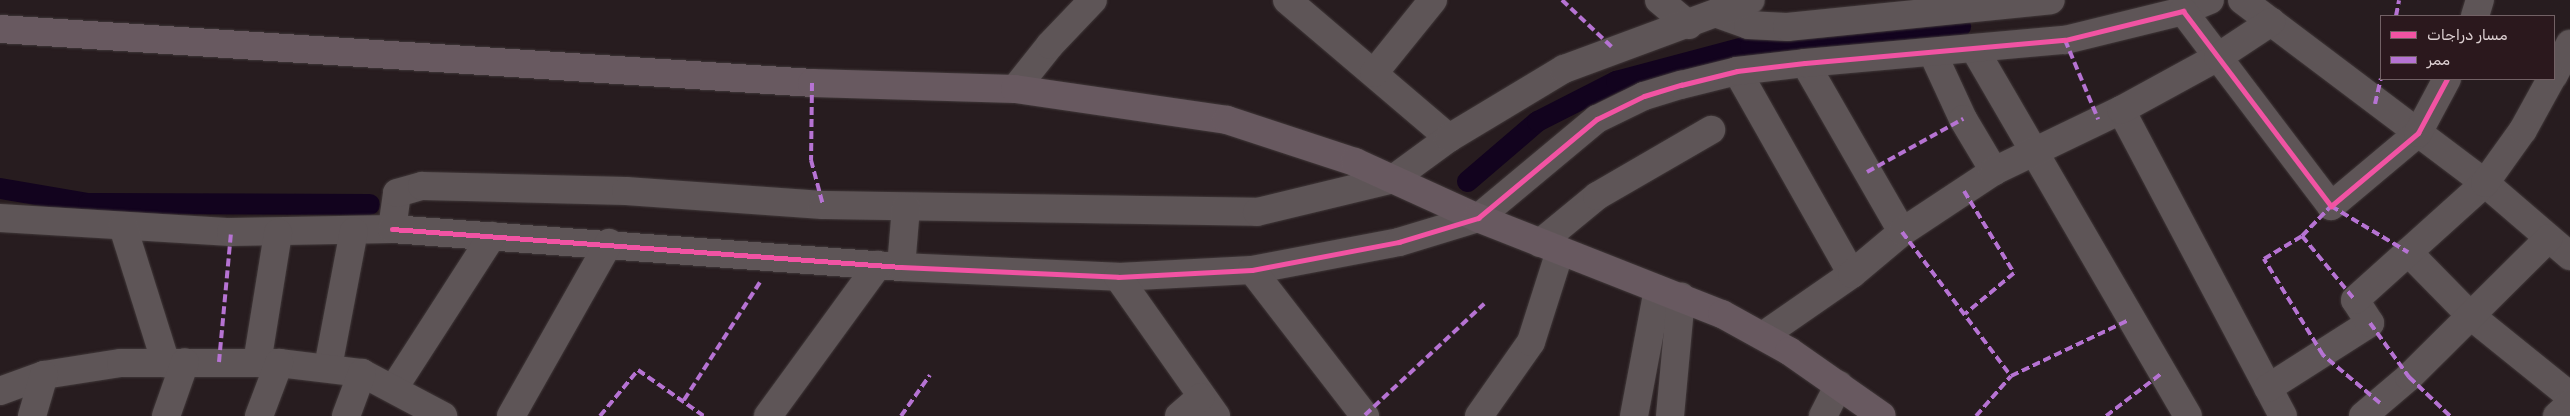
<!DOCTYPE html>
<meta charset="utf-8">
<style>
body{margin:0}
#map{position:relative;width:2570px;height:416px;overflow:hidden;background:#271c1f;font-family:Rubik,"Noto Sans Arabic",sans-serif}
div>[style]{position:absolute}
.canal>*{height:21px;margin:-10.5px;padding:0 10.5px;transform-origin:10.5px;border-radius:10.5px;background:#12031e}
.roads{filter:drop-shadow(0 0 1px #403839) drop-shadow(0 0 1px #403839)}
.minor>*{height:28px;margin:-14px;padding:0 14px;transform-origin:14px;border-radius:14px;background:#5e5557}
.major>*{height:28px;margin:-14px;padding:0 14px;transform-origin:14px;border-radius:14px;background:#685960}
.quiet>*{height:4px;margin-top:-2px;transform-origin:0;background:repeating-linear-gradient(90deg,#b673d3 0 8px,transparent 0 12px)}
.cycleway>*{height:5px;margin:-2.5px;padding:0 2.5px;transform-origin:2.5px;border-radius:2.5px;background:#f153a3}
span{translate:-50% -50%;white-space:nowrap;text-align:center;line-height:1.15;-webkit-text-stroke:5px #2b181d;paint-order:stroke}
.legend{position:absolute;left:2380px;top:15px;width:175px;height:65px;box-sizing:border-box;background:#2b181d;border:1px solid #726165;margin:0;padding:6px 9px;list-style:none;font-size:15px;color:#dccfd1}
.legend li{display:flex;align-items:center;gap:10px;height:25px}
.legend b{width:25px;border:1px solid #726165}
</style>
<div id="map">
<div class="canal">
<i style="left:1467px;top:181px;width:92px;rotate:-40.6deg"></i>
<i style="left:1537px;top:121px;width:89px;rotate:-26.9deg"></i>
<i style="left:1616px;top:81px;width:139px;rotate:-15deg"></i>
<i style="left:1750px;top:45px;width:211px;rotate:-5.2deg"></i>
<i style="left:0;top:188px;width:89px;rotate:9.7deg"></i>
<i style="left:88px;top:203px;width:281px;rotate:0.2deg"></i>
</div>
<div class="roads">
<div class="minor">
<i style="left:1287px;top:0;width:213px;rotate:40.4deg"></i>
<i style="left:1659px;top:0;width:39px;rotate:40deg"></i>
<i style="left:2242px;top:0;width:304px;rotate:37deg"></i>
<i style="left:2485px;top:183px;width:112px;rotate:40.7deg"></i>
<i style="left:2183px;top:11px;width:29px;rotate:-22deg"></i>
<i style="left:1718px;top:14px;width:32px;rotate:20deg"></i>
<i style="left:1748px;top:25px;width:39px;rotate:3deg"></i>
<i style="left:1787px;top:27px;width:265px;rotate:-5.8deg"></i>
<i style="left:2475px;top:16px;width:17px;rotate:-73deg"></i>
<i style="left:1975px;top:50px;width:423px;rotate:59.8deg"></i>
<i style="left:1933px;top:54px;width:72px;rotate:65.2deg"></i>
<i style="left:1963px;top:119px;width:61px;rotate:59.2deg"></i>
<i style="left:1805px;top:63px;width:195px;rotate:60.1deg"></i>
<i style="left:1737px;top:71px;width:233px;rotate:60.5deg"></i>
<i style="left:1374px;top:73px;width:94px;rotate:-51.1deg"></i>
<i style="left:2554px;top:75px;width:35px;rotate:-63deg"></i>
<i style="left:1015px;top:89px;width:56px;rotate:-51.5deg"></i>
<i style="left:1050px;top:45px;width:62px;rotate:-46.3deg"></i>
<i style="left:2121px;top:110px;width:346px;rotate:62.1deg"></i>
<i style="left:0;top:218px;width:231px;rotate:3.5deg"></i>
<i style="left:231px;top:232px;width:161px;rotate:-1.1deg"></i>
<i style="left:392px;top:229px;width:36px;rotate:-82deg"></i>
<i style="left:397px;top:193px;width:26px;rotate:-16deg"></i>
<i style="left:422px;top:186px;width:204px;rotate:1.4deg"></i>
<i style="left:626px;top:191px;width:197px;rotate:4.1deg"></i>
<i style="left:823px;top:205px;width:434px;rotate:0.9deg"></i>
<i style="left:1257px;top:212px;width:140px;rotate:-13.6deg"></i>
<i style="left:1393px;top:179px;width:69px;rotate:-36.2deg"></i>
<i style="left:1449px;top:138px;width:134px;rotate:-31deg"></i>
<i style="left:1564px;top:69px;width:199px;rotate:-20.3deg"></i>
<i style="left:123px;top:227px;width:143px;rotate:72.5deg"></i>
<i style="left:392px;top:229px;width:510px;rotate:4.27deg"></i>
<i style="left:901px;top:267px;width:217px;rotate:2.6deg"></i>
<i style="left:1118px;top:277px;width:134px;rotate:-3deg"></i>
<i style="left:1252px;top:270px;width:150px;rotate:-10.8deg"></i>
<i style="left:1399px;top:242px;width:83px;rotate:-16.9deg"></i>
<i style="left:1478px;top:218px;width:155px;rotate:-39.8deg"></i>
<i style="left:1597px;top:119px;width:52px;rotate:-26.1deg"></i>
<i style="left:1644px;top:96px;width:39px;rotate:-17deg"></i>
<i style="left:1681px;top:85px;width:58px;rotate:-14deg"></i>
<i style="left:1737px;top:71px;width:68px;rotate:-6.7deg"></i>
<i style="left:1805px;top:63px;width:261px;rotate:-5.1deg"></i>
<i style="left:2065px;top:40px;width:122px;rotate:-13.8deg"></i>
<i style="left:2183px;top:11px;width:245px;rotate:52.8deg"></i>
<i style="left:2331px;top:206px;width:114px;rotate:-40deg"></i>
<i style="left:2418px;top:133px;width:61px;rotate:-61.8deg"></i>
<i style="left:1540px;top:243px;width:74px;rotate:-39.5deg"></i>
<i style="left:1597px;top:196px;width:132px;rotate:-30.1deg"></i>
<i style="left:2408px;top:252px;width:90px;rotate:45.5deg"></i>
<i style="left:2471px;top:316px;width:127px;rotate:38.9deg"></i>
<i style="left:901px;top:267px;width:60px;rotate:-85.2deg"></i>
<i style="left:1252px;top:270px;width:185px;rotate:52.3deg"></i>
<i style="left:1118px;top:277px;width:170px;rotate:54.8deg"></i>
<i style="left:1764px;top:335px;width:107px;rotate:-34.7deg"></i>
<i style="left:1852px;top:274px;width:65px;rotate:-40deg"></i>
<i style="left:1902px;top:232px;width:110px;rotate:-33.5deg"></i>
<i style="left:1994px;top:171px;width:141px;rotate:-25.7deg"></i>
<i style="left:2121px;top:110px;width:111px;rotate:-28.7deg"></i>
<i style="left:2218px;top:57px;width:64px;rotate:-33.4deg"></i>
<i style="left:257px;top:363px;width:132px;rotate:-80.8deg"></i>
<i style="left:328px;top:367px;width:138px;rotate:-79.2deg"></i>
<i style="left:394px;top:388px;width:181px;rotate:-57.2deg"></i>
<i style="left:2268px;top:388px;width:121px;rotate:-32.5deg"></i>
<i style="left:2370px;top:323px;width:27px;rotate:-123deg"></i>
<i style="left:2355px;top:300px;width:175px;rotate:-42deg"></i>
<i style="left:2485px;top:183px;width:65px;rotate:-54.4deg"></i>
<i style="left:2523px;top:130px;width:58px;rotate:-61.2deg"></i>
<i style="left:0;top:391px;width:47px;rotate:-20deg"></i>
<i style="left:44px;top:375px;width:78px;rotate:-8.9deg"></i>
<i style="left:121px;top:363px;width:158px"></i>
<i style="left:279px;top:363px;width:84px;rotate:6.9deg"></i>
<i style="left:362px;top:373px;width:92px;rotate:28deg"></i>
<i style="left:32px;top:416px;width:43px;rotate:-73.7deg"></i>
<i style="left:166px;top:416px;width:57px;rotate:-70.6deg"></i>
<i style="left:259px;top:416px;width:57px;rotate:-69.3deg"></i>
<i style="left:346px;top:416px;width:46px;rotate:-69.6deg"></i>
<i style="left:511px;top:416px;width:199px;rotate:-60.5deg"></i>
<i style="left:768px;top:416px;width:187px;rotate:-53.9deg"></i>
<i style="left:1179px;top:416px;width:29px;rotate:-41deg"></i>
<i style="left:1479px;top:416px;width:90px;rotate:-54.9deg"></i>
<i style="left:1531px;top:342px;width:96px;rotate:-72.3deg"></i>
<i style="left:1634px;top:416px;width:129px;rotate:-79.3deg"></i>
<i style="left:1670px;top:416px;width:120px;rotate:-84.7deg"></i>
<i style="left:1823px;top:416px;width:35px;rotate:-63deg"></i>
<i style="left:2363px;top:416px;width:60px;rotate:-40.3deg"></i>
<i style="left:2409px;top:377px;width:197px;rotate:-44.8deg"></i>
<i style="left:2557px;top:416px;width:18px;rotate:-43deg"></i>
</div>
<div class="major">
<i style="left:0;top:29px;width:814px;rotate:3.8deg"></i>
<i style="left:812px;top:83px;width:203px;rotate:1.7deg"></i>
<i style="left:1015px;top:89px;width:214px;rotate:8.3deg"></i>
<i style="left:1227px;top:120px;width:135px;rotate:18.2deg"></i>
<i style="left:1355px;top:162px;width:135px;rotate:24.5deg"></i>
<i style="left:1478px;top:218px;width:262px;rotate:21.5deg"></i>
<i style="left:1722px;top:314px;width:77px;rotate:28.9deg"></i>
<i style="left:1789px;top:351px;width:113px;rotate:35deg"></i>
</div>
</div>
<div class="quiet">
<i style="left:1562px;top:0;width:71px;rotate:43.3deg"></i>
<i style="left:2396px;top:16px;width:16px;rotate:-79deg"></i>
<i style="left:2065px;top:40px;width:86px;rotate:67.3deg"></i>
<i style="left:812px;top:83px;width:77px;rotate:90.7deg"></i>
<i style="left:811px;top:160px;width:47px;rotate:75.1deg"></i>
<i style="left:2375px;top:104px;width:26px;rotate:-77deg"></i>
<i style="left:1867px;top:172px;width:110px;rotate:-28.9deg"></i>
<i style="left:1964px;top:191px;width:96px;rotate:58.6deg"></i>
<i style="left:2014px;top:273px;width:64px;rotate:140.1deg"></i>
<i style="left:1902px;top:232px;width:181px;rotate:52.9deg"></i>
<i style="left:2302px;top:236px;width:83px;rotate:50.4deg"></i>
<i style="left:2370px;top:323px;width:67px;rotate:54.2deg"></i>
<i style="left:2409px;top:377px;width:57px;rotate:43.6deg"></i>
<i style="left:219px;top:362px;width:131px;rotate:-84.7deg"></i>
<i style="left:684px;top:400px;width:140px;rotate:-57.2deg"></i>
<i style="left:2380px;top:403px;width:75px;rotate:-139.9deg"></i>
<i style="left:2323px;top:355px;width:113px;rotate:-121.6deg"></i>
<i style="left:2264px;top:259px;width:44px;rotate:-31.2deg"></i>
<i style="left:2302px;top:236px;width:42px;rotate:-46deg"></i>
<i style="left:2331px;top:206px;width:90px;rotate:30.9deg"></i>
<i style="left:1365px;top:415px;width:163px;rotate:-43deg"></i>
<i style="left:600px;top:416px;width:60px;rotate:-50.4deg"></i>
<i style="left:638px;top:370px;width:80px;rotate:34.9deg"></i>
<i style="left:901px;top:416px;width:50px;rotate:-54.7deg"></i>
<i style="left:1976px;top:416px;width:53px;rotate:-48.8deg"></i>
<i style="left:2011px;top:376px;width:131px;rotate:-25.4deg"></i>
<i style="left:2106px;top:416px;width:71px;rotate:-37.5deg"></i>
</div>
<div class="cycleway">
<i style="left:392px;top:229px;width:510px;rotate:4.27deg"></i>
<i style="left:901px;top:267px;width:217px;rotate:2.6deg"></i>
<i style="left:1118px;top:277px;width:134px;rotate:-3deg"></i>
<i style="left:1252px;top:270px;width:150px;rotate:-10.8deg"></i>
<i style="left:1399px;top:242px;width:83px;rotate:-16.9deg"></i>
<i style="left:1478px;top:218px;width:155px;rotate:-39.8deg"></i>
<i style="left:1597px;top:119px;width:52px;rotate:-26.1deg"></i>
<i style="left:1644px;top:96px;width:39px;rotate:-17deg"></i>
<i style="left:1681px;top:85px;width:58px;rotate:-14deg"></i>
<i style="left:1737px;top:71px;width:68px;rotate:-6.7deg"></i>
<i style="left:1805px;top:63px;width:261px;rotate:-5.1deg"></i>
<i style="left:2065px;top:40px;width:122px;rotate:-13.8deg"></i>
<i style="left:2183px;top:11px;width:245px;rotate:52.8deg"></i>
<i style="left:2331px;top:206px;width:114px;rotate:-40deg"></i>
<i style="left:2418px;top:133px;width:61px;rotate:-61.8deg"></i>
</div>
<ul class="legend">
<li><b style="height:6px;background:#f153a3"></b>مسار دراجات</li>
<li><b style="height:6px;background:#b673d3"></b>ممر</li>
</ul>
</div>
